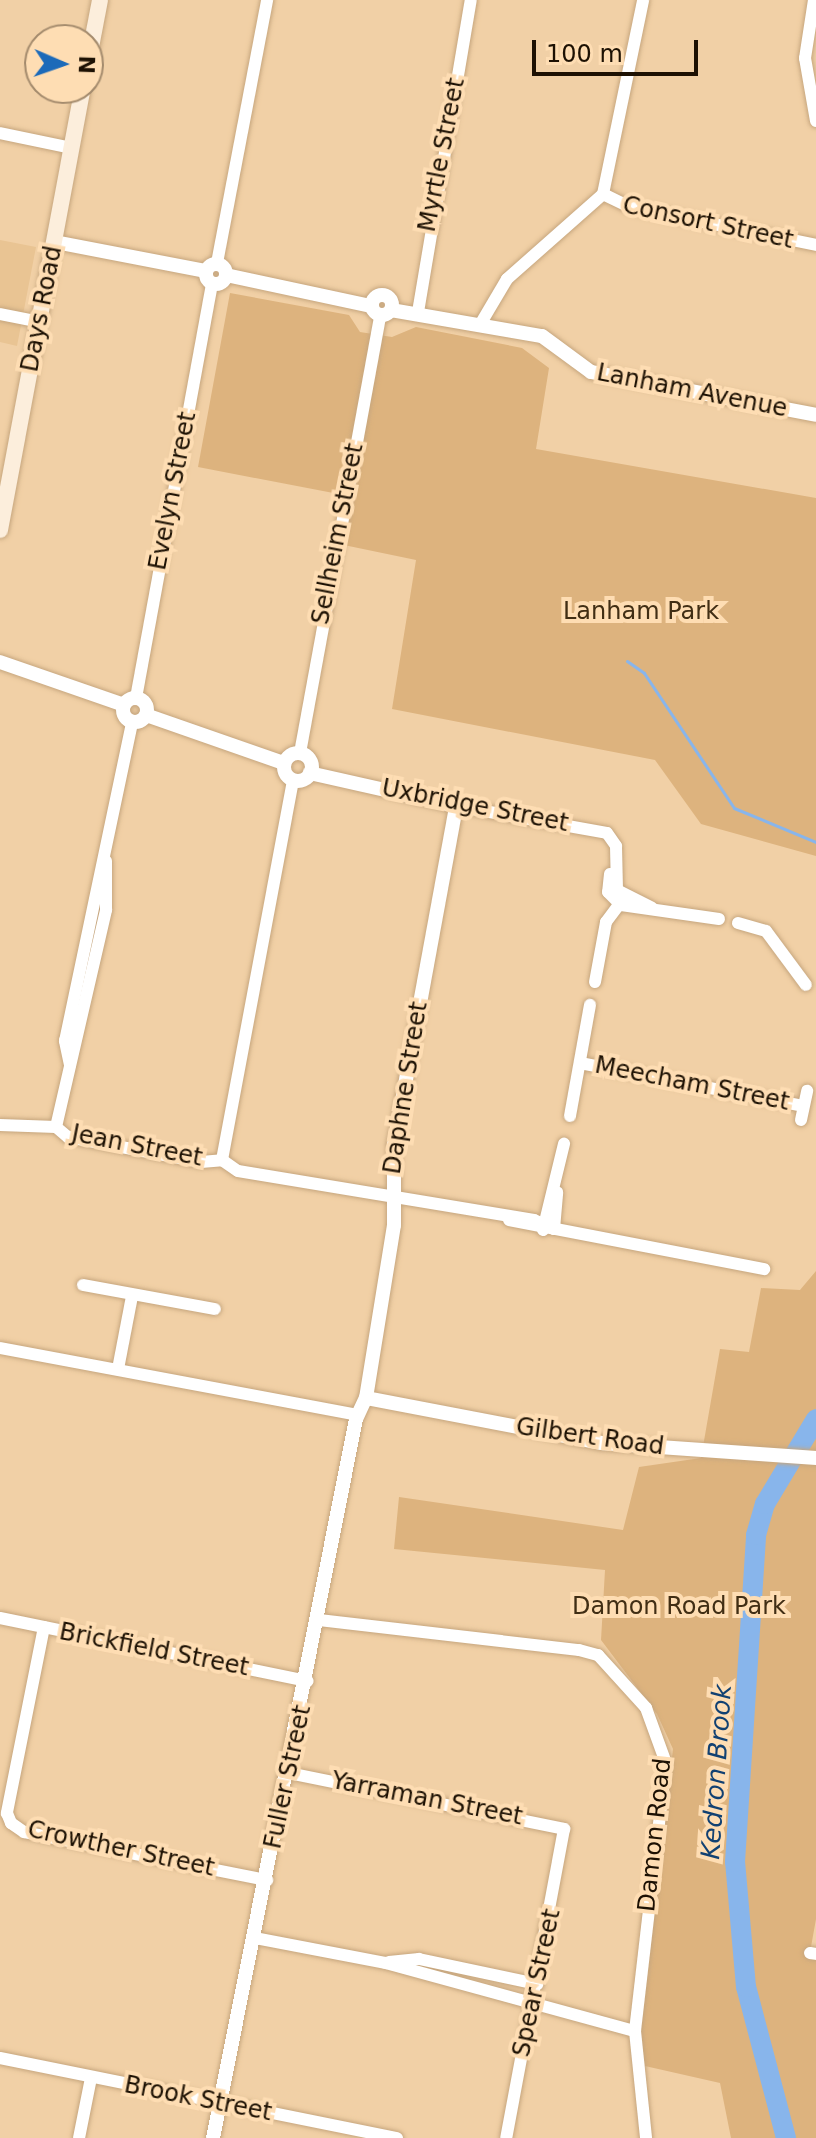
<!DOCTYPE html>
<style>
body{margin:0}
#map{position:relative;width:816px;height:2138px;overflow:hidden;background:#f1d0a6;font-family:"DejaVu Sans",sans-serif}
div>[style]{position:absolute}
.built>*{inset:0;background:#e9c493}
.green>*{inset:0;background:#ddb37e}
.stream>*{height:3px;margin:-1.5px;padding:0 1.5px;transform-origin:1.5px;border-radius:1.5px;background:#88b5eb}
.river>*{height:20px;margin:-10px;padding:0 10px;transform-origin:10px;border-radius:10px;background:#88b5eb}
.roads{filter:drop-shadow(0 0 2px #c6a67e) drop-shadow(0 0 2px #c6a67e)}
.minor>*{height:12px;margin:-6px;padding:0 6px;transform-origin:6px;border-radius:6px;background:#fff}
.tertiary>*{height:14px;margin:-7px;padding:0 7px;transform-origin:7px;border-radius:7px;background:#fff}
.tertiary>.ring{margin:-7px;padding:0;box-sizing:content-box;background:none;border:14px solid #fff;border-radius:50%}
.secondary>*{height:16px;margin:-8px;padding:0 8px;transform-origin:8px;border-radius:8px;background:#fceedc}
span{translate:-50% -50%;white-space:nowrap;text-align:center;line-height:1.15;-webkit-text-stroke:8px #feddb3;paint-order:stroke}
.street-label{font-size:24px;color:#1d1103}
.park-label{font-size:24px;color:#412e14}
.water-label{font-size:26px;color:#124172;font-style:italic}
.north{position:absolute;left:24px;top:24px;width:80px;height:80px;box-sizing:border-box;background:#feddb3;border:2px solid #a48b6d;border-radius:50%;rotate:92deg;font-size:22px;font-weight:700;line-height:32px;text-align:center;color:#1d1103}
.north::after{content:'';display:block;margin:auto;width:28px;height:36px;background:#1c6ab9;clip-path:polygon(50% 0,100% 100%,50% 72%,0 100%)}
.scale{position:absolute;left:532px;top:40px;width:166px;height:36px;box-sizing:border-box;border:4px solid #1d1103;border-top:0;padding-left:10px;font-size:24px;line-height:28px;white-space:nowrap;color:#1d1103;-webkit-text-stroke:6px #feddb3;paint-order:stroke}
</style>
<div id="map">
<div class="built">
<i style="clip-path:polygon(0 240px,36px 247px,17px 346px,0 342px)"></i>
</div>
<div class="green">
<i style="clip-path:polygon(230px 293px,349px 315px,360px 332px,392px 337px,416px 327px,522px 348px,549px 368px,536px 449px,816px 498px,816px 856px,701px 824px,655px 760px,392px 709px,416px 560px,339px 544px,349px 496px,198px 467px)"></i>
<i style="clip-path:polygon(816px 1271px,816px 1919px,809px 1958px,816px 1960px,816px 2138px,731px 2138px,720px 2083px,645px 2066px,640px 2030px,673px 1749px,657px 1714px,601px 1640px,605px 1570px,394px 1549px,399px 1497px,623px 1530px,639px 1467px,701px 1458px,720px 1349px,749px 1352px,761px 1288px,800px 1290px)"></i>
</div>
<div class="stream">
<i style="left:627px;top:661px;width:21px;rotate:35deg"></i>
<i style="left:644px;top:673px;width:162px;rotate:56.3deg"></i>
<i style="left:734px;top:808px;width:89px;rotate:22.5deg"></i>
</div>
<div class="river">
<i style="left:786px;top:2138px;width:156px;rotate:-104.8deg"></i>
<i style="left:746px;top:1987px;width:125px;rotate:-95deg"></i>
<i style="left:735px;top:1862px;width:328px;rotate:-86.3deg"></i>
<i style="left:756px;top:1535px;width:32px;rotate:-74deg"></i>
<i style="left:765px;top:1504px;width:99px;rotate:-59deg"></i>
</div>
<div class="roads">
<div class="minor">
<i style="left:814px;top:0;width:59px;rotate:98.8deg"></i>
<i style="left:805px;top:58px;width:64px;rotate:80.1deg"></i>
<i style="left:0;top:133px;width:74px;rotate:11.8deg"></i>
<i style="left:603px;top:194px;width:30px;rotate:26deg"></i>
<i style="left:630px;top:207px;width:190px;rotate:11.5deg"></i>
<i style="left:217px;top:263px;width:268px;rotate:-79.2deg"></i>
<i style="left:418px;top:312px;width:316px;rotate:-80.4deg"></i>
<i style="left:0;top:314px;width:41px;rotate:11.3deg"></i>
<i style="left:481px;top:323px;width:51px;rotate:-59.4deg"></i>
<i style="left:507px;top:279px;width:128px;rotate:-41.5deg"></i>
<i style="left:603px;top:194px;width:198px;rotate:-78.3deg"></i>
<i style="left:136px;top:698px;width:421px;rotate:-79.6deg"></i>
<i style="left:300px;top:753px;width:444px;rotate:-79.6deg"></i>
<i style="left:456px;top:806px;width:153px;rotate:10.1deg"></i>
<i style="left:607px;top:833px;width:16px;rotate:55deg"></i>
<i style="left:616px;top:846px;width:44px;rotate:88.7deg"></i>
<i style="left:617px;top:890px;width:39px;rotate:27deg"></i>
<i style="left:610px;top:874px;width:18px;rotate:96deg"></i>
<i style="left:608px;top:892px;width:18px;rotate:45deg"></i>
<i style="left:621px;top:905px;width:99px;rotate:8.1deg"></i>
<i style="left:738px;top:923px;width:29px;rotate:16deg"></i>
<i style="left:766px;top:931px;width:67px;rotate:53.5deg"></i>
<i style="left:595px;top:982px;width:61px;rotate:-79.6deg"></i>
<i style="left:606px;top:922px;width:26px;rotate:-53deg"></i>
<i style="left:580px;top:1063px;width:227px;rotate:10.9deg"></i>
<i style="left:70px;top:1065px;width:25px;rotate:-102deg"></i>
<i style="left:65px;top:1041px;width:326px;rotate:-78.1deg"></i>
<i style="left:570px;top:1116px;width:113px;rotate:-79.8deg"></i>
<i style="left:801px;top:1120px;width:30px;rotate:-78deg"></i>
<i style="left:0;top:1125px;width:56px;rotate:2deg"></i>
<i style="left:56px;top:1127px;width:16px;rotate:40deg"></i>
<i style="left:68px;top:1137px;width:135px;rotate:10.6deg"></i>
<i style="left:201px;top:1162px;width:21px;rotate:-5deg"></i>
<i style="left:222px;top:1160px;width:19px;rotate:35deg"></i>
<i style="left:238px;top:1171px;width:300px;rotate:9.4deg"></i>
<i style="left:534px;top:1220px;width:22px;rotate:24deg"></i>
<i style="left:56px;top:1127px;width:223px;rotate:-77deg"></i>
<i style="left:106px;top:910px;width:49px;rotate:-90deg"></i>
<i style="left:222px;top:1160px;width:387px;rotate:-79.4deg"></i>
<i style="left:509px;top:1220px;width:260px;rotate:10.9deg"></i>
<i style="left:554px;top:1229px;width:37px;rotate:-85deg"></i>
<i style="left:543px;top:1230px;width:89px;rotate:-76.3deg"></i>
<i style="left:83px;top:1285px;width:134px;rotate:10.3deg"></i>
<i style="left:0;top:1348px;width:363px;rotate:10.6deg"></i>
<i style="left:118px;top:1369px;width:74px;rotate:-79.1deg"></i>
<i style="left:0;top:1618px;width:314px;rotate:11.6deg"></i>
<i style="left:319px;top:1620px;width:262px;rotate:6.6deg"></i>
<i style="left:579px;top:1650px;width:20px;rotate:15deg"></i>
<i style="left:598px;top:1655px;width:72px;rotate:47.8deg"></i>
<i style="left:646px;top:1708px;width:59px;rotate:70deg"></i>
<i style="left:666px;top:1763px;width:270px;rotate:96.6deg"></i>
<i style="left:44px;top:1627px;width:190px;rotate:101.3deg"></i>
<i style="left:7px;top:1813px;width:11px;rotate:68deg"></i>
<i style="left:11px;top:1823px;width:16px;rotate:35deg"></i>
<i style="left:24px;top:1832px;width:248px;rotate:11.2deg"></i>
<i style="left:289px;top:1773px;width:281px;rotate:11.5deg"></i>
<i style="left:564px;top:1829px;width:314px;rotate:100.6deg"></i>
<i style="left:255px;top:1938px;width:133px;rotate:10.8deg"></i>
<i style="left:386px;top:1963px;width:258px;rotate:15.3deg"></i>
<i style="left:635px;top:2031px;width:108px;rotate:84.1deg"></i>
<i style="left:810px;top:1953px;width:6px;rotate:9deg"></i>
<i style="left:389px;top:1962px;width:30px;rotate:-6deg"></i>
<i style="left:419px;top:1959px;width:121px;rotate:12deg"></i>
<i style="left:0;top:2058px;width:405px;rotate:11.4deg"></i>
<i style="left:79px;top:2138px;width:61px;rotate:-78.7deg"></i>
</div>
<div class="tertiary">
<i style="left:55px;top:242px;width:154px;rotate:10.9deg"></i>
<i class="ring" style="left:206px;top:264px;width:6px;height:6px"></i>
<i style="left:226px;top:275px;width:148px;rotate:12.1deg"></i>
<i class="ring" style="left:372px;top:295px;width:6px;height:6px"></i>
<i style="left:391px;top:310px;width:153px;rotate:9.8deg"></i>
<i style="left:542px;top:336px;width:61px;rotate:36.3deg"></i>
<i style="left:591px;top:372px;width:229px;rotate:10.8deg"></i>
<i style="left:0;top:662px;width:131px;rotate:19.1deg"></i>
<i class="ring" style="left:123px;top:698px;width:10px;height:10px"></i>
<i style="left:146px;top:715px;width:146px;rotate:19.2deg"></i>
<i class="ring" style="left:284px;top:753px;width:14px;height:14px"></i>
<i style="left:366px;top:1398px;width:240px;rotate:10.8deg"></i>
<i style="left:602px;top:1443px;width:215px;rotate:4deg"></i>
<i style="left:213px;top:2138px;width:733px;rotate:-78.75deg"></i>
<i style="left:356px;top:1419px;width:23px;rotate:-65deg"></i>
<i style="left:366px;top:1398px;width:175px;rotate:-80.8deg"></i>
<i style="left:394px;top:1225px;width:80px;rotate:-90deg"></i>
<i style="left:394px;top:1145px;width:345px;rotate:-79.6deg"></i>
<i style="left:456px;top:806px;width:150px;rotate:-167.3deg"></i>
</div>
<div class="secondary">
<i style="left:88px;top:63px;width:64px;rotate:-79.2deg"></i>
<i style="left:0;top:530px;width:450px;rotate:-79.4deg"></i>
</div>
</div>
<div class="street-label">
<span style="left:442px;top:155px;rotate:-79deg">Myrtle Street</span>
<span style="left:708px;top:223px;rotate:12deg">Consort Street</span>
<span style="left:42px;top:309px;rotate:-79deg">Days Road</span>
<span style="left:692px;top:391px;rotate:11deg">Lanham Avenue</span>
<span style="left:173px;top:491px;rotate:-79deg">Evelyn Street</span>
<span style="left:338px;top:534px;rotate:-79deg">Sellheim Street</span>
<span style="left:475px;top:806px;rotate:11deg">Uxbridge Street</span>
<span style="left:692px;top:1084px;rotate:11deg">Meecham Street</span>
<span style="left:406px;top:1088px;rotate:-81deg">Daphne Street</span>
<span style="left:137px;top:1146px;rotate:11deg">Jean Street</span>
<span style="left:590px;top:1437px;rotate:8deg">Gilbert Road</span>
<span style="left:154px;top:1650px;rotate:11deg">Brickfield Street</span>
<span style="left:288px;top:1777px;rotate:-78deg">Fuller Street</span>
<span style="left:427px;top:1799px;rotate:11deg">Yarraman Street</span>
<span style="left:655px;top:1835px;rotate:-84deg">Damon Road</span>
<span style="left:121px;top:1849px;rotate:12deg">Crowther Street</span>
<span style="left:537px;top:1983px;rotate:-78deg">Spear Street</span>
<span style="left:198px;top:2099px;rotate:11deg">Brook Street</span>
</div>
<div class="park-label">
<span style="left:641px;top:612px">Lanham Park</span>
<span style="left:679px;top:1607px">Damon Road Park</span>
</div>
<div class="water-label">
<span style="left:717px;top:1772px;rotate:-86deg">Kedron Brook</span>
</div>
<div class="north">N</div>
<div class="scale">100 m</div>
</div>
